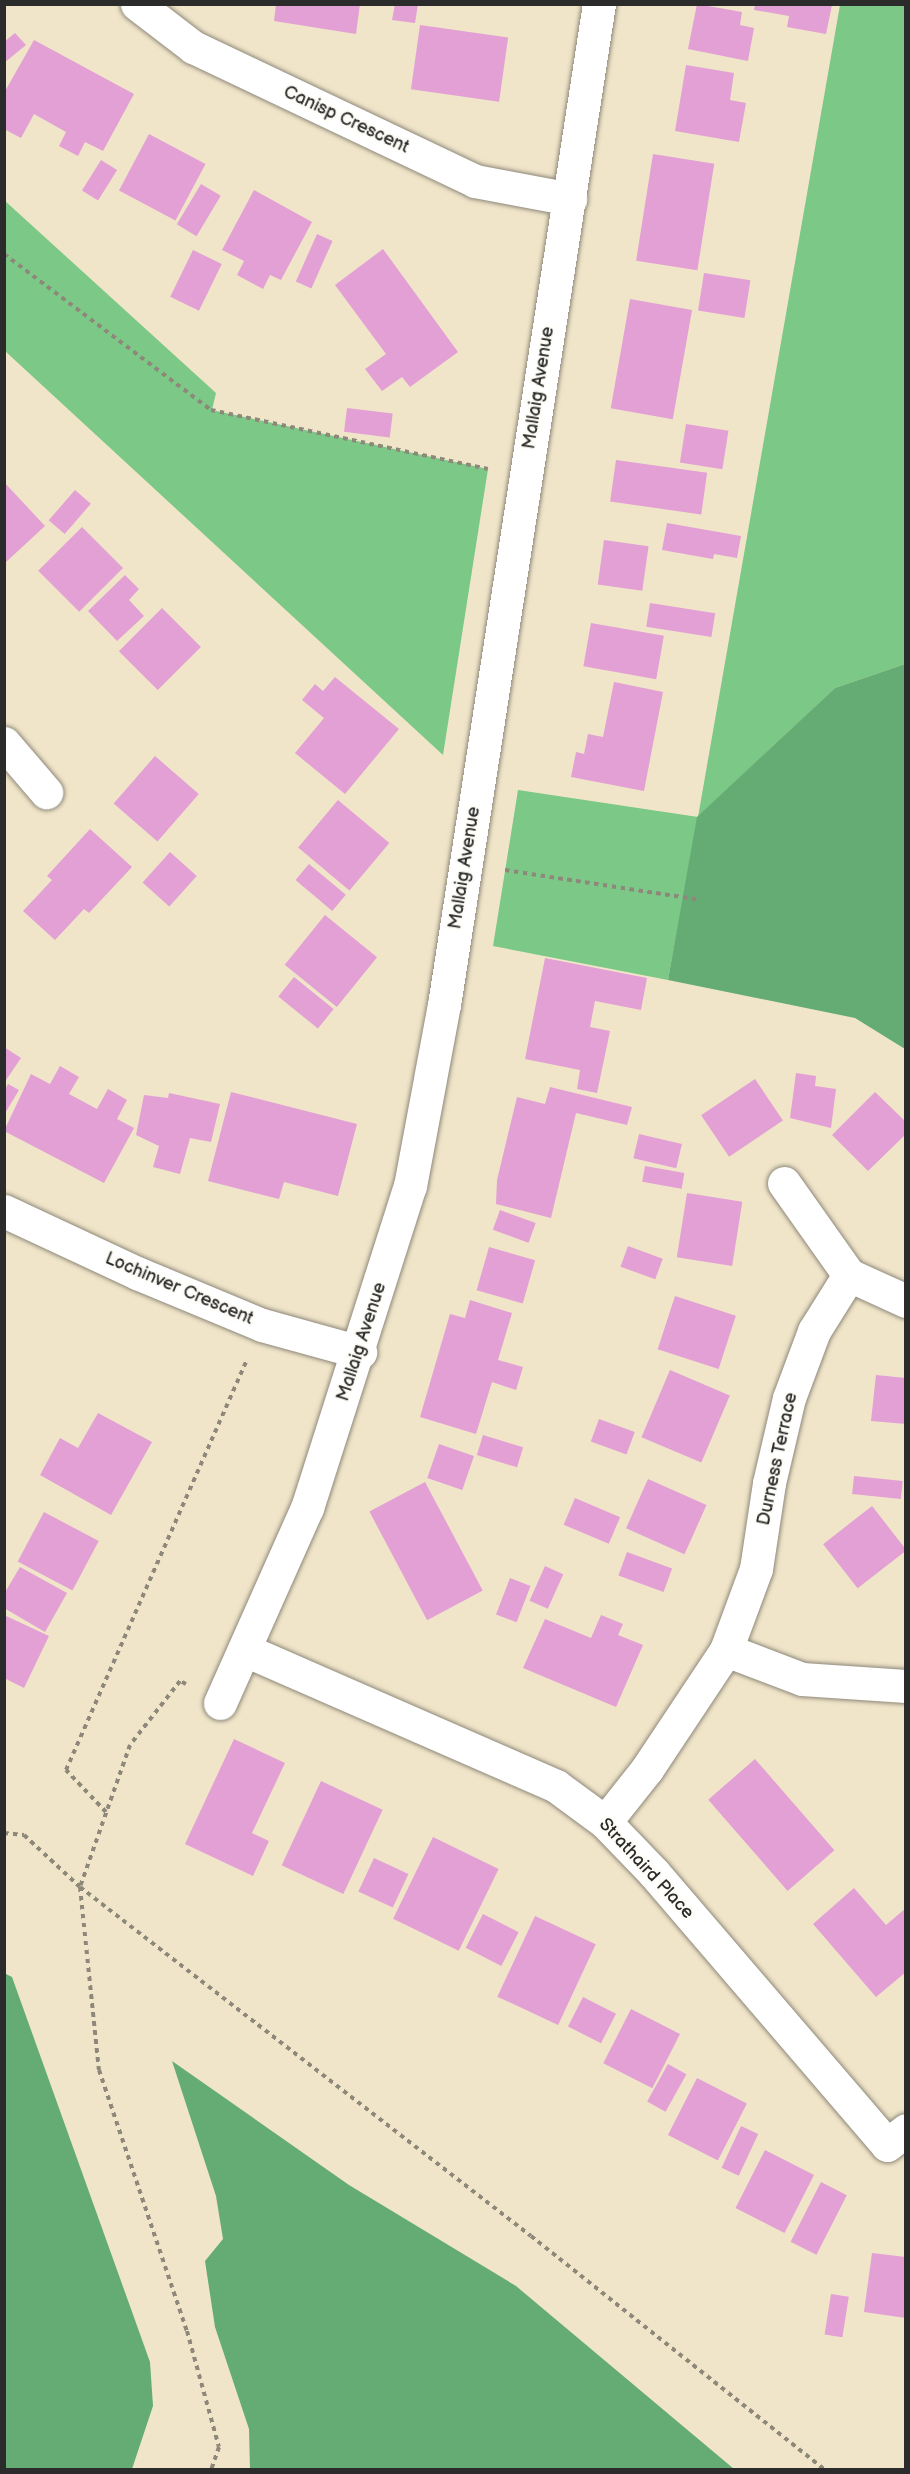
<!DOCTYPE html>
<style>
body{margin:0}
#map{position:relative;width:910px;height:2474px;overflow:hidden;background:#f0e5c9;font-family:"Balsamiq Sans",sans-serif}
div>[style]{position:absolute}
.green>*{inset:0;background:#7bc887}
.forest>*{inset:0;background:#64ac74}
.building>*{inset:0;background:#e2a0d5;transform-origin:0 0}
.path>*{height:4px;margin-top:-2px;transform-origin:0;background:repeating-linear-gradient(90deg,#8e887a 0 4.5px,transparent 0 9px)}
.roads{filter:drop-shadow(0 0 2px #8e887a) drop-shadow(0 0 2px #8e887a)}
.minor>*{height:33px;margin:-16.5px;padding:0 16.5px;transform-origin:16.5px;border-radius:16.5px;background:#fff}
span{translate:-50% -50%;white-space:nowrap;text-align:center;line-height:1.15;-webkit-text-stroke:4.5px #fdfcf7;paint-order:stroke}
.street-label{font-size:18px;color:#2b2b2b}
.frame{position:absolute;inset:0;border:6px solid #2b2b2b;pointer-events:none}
</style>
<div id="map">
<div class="green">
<i style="clip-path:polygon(840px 5px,905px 5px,905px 664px,835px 688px,698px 817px,668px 980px,493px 946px,518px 790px,698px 817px)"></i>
<i style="clip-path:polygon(4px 200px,216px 393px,212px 410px,488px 469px,443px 755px,5px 351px)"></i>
</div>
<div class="forest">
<i style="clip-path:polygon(905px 664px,905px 1049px,855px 1018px,668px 980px,697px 817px,835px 688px)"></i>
<i style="clip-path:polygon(4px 1973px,12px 1977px,150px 2362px,153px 2406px,132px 2469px,5px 2469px)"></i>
<i style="clip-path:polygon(172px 2061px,349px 2185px,516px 2286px,734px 2469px,250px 2469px,249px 2429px,215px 2327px,205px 2261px,223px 2239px,216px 2196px)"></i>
</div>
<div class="building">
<i style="clip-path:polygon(276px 4px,360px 4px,356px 34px,274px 21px)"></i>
<i style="clip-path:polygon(395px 4px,418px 4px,415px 23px,392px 20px)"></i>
<i style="clip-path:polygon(697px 4px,742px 12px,740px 25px,754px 28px,748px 61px,688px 49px)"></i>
<i style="clip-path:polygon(755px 5px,832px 5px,826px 34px,787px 27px,789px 16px,754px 10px)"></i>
<i style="left:420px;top:25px;width:89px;height:65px;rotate:8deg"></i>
<i style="clip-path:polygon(15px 33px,26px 45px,4px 63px,4px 42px)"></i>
<i style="clip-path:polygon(34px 40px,134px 94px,103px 151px,85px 142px,78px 156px,59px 146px,66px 132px,34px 114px,21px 138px,4px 129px,4px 93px)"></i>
<i style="clip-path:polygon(686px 65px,734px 73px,730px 100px,746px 103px,739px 142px,675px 131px)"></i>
<i style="left:149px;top:134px;width:64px;height:64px;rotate:28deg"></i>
<i style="left:653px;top:154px;width:62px;height:108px;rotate:9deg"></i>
<i style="left:101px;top:160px;width:19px;height:36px;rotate:32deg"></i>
<i style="left:201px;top:184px;width:23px;height:47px;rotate:31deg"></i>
<i style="clip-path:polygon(254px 190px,312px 222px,281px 280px,270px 275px,263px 289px,237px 275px,244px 261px,222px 250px)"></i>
<i style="left:317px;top:234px;width:17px;height:52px;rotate:24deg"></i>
<i style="clip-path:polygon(383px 249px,458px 352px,410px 387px,402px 377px,382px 391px,365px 369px,386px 354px,335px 285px)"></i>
<i style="left:193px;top:250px;width:32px;height:52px;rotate:26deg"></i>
<i style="left:704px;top:273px;width:47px;height:38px;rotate:9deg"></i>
<i style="left:630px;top:299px;width:63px;height:111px;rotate:10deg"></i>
<i style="left:347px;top:408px;width:46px;height:24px;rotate:7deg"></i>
<i style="left:686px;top:424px;width:43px;height:39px;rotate:9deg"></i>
<i style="left:616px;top:460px;width:92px;height:42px;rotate:8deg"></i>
<i style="clip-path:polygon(4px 482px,45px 526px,6px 562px,4px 561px)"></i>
<i style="left:75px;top:490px;width:21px;height:40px;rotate:41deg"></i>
<i style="clip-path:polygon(667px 523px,741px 536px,737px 558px,714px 554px,713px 559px,662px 550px)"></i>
<i style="left:82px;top:527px;width:58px;height:62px;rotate:45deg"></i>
<i style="left:604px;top:540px;width:45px;height:45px;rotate:8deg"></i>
<i style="clip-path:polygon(125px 575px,139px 589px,129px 600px,144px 616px,117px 641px,88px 611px)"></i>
<i style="left:650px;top:603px;width:66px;height:24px;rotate:9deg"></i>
<i style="left:162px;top:608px;width:55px;height:61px;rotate:45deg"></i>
<i style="left:591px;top:623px;width:74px;height:44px;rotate:10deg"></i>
<i style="clip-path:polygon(335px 677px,399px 729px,345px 794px,295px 753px,324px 718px,302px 700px,315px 684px,323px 691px)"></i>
<i style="clip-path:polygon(614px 682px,663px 692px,644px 791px,571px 777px,576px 752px,584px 754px,588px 734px,603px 737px)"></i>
<i style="left:155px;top:756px;width:58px;height:63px;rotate:41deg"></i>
<i style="left:338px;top:800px;width:67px;height:62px;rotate:40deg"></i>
<i style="clip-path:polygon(90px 829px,132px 867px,89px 913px,84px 909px,55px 940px,23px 911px,52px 880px,47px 876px)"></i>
<i style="left:170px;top:852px;width:36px;height:41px;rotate:42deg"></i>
<i style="left:309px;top:864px;width:48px;height:21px;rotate:40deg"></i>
<i style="left:325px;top:915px;width:67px;height:64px;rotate:39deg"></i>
<i style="clip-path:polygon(545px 958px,647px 978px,641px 1010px,595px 1001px,590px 1027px,610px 1031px,597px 1093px,577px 1089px,580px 1070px,525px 1059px)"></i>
<i style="left:294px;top:977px;width:51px;height:25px;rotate:39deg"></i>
<i style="clip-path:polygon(4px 1047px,21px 1058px,4px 1083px)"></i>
<i style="clip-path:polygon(60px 1066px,79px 1077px,69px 1094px,97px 1109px,108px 1089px,127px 1100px,117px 1119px,134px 1128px,104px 1183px,4px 1131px,31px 1074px,50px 1084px)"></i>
<i style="clip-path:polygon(796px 1073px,816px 1076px,815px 1086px,836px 1089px,831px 1128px,790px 1118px)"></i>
<i style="left:755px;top:1079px;width:50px;height:65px;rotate:56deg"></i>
<i style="clip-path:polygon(8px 1084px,19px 1090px,4px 1115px,4px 1091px)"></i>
<i style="clip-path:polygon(550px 1087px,632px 1107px,627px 1125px,576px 1113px,551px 1218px,496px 1204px,497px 1180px,517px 1097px,545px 1104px)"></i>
<i style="clip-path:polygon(231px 1092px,357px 1124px,338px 1196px,284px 1182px,279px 1199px,208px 1181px)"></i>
<i style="clip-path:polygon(875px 1092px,906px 1122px,906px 1134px,868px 1171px,832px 1135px)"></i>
<i style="clip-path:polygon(169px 1093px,220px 1104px,211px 1142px,190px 1138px,180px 1174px,153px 1167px,159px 1146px,136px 1135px,144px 1095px,168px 1098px)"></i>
<i style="left:639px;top:1134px;width:44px;height:25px;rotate:13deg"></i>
<i style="left:645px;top:1166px;width:40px;height:16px;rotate:10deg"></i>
<i style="left:687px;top:1193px;width:56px;height:65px;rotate:9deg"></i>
<i style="left:500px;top:1210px;width:38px;height:21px;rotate:20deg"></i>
<i style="left:628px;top:1246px;width:37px;height:22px;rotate:20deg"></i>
<i style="left:489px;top:1247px;width:48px;height:45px;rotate:16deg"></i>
<i style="left:675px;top:1296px;width:64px;height:56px;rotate:18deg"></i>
<i style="clip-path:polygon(470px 1300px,512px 1313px,498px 1360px,523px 1367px,516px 1390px,492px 1382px,476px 1434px,420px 1417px,450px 1314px,465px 1318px)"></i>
<i style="left:670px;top:1370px;width:65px;height:73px;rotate:23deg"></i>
<i style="clip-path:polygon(876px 1375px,906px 1378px,906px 1424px,871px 1421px)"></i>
<i style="clip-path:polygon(98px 1413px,152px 1442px,111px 1515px,40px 1475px,60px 1438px,78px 1448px)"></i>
<i style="left:599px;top:1419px;width:38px;height:24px;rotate:20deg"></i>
<i style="left:483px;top:1435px;width:42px;height:21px;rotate:17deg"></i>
<i style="left:439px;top:1444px;width:37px;height:36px;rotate:19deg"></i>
<i style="left:854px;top:1476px;width:49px;height:18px;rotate:6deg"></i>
<i style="left:648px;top:1479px;width:64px;height:54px;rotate:24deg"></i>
<i style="left:425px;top:1482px;width:123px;height:63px;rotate:62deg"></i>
<i style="left:575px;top:1498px;width:49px;height:29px;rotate:23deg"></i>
<i style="left:872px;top:1506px;width:56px;height:62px;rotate:52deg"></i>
<i style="left:44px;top:1512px;width:62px;height:56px;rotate:28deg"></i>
<i style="left:627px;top:1552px;width:48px;height:25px;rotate:20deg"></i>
<i style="left:545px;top:1566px;width:20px;height:38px;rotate:24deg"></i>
<i style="clip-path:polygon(20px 1567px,67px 1593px,45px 1632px,4px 1608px,4px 1594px)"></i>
<i style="left:510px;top:1578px;width:22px;height:39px;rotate:21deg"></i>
<i style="clip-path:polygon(4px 1615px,49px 1636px,24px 1688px,4px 1678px)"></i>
<i style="clip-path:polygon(601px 1615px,623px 1624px,618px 1635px,643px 1645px,616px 1707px,523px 1668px,545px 1619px,591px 1638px)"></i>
<i style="clip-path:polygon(234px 1739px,285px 1763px,252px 1833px,269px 1841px,253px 1876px,185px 1844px)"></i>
<i style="left:755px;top:1759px;width:121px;height:62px;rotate:49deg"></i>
<i style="left:321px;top:1781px;width:68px;height:93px;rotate:25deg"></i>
<i style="left:433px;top:1837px;width:73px;height:91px;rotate:26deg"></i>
<i style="left:374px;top:1858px;width:38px;height:37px;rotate:25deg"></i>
<i style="clip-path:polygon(854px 1888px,886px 1925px,906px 1908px,906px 1972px,876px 1997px,813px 1924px)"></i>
<i style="left:483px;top:1914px;width:40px;height:38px;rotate:27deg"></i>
<i style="left:535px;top:1916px;width:67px;height:89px;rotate:25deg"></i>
<i style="left:583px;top:1997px;width:37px;height:33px;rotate:27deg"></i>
<i style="left:631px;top:2009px;width:55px;height:61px;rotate:27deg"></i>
<i style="left:668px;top:2064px;width:21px;height:43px;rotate:29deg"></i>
<i style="left:697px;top:2078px;width:56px;height:64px;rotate:27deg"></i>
<i style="left:741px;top:2126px;width:19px;height:46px;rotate:25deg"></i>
<i style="left:765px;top:2150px;width:55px;height:65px;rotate:27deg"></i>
<i style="left:821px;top:2182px;width:29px;height:67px;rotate:27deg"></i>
<i style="clip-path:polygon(872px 2253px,906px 2257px,906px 2318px,864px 2312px)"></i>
<i style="left:831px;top:2294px;width:18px;height:41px;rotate:9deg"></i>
</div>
<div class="path">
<i style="left:4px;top:254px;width:259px;rotate:37deg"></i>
<i style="left:211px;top:410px;width:283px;rotate:12deg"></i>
<i style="left:505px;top:870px;width:197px;rotate:8.7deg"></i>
<i style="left:186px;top:1684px;width:7px;rotate:-153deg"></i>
<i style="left:180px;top:1681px;width:81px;rotate:128deg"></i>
<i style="left:130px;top:1745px;width:151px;rotate:109.4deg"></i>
<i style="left:80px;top:1887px;width:184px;rotate:84.1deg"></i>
<i style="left:99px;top:2070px;width:275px;rotate:71.4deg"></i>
<i style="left:187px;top:2331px;width:120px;rotate:74.6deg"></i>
<i style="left:219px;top:2447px;width:24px;rotate:109deg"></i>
<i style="left:106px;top:1812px;width:58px;rotate:-133.6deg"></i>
<i style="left:66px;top:1770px;width:447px;rotate:-66.2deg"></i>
<i style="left:4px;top:1833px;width:20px;rotate:6deg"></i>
<i style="left:24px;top:1835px;width:76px;rotate:42.9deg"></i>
<i style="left:80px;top:1887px;width:570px;rotate:37.73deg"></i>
<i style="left:531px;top:2236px;width:376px;rotate:38.5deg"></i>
</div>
<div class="roads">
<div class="minor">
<i style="left:137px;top:4px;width:71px;rotate:37.5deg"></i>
<i style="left:193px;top:47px;width:312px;rotate:25.4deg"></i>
<i style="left:475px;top:181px;width:97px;rotate:10.7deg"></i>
<i style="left:4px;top:743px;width:65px;rotate:49.4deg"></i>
<i style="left:784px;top:1183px;width:113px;rotate:54.8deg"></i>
<i style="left:849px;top:1275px;width:63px;rotate:24.5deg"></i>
<i style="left:4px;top:1211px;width:147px;rotate:25deg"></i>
<i style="left:137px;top:1273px;width:135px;rotate:22.6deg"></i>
<i style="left:262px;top:1325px;width:102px;rotate:15.4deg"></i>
<i style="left:245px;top:1650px;width:339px;rotate:23.6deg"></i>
<i style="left:556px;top:1786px;width:61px;rotate:36.3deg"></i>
<i style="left:605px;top:1822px;width:71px;rotate:46.1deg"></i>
<i style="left:654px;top:1873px;width:358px;rotate:49.4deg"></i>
<i style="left:887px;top:2145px;width:24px;rotate:-38deg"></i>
<i style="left:726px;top:1650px;width:81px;rotate:20.9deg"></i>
<i style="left:802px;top:1679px;width:104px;rotate:3.9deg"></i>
<i style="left:220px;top:1703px;width:214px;rotate:-66deg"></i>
<i style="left:307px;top:1508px;width:338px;rotate:-72.3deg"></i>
<i style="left:410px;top:1186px;width:184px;rotate:-79.4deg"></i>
<i style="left:444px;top:1005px;width:1013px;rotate:-81.2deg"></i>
<i style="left:605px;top:1822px;width:68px;rotate:-51.6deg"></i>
<i style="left:647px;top:1769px;width:143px;rotate:-56.4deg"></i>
<i style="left:726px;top:1650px;width:86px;rotate:-69.7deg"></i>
<i style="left:756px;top:1569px;width:87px;rotate:-81.4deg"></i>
<i style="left:769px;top:1483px;width:87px;rotate:-76.8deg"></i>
<i style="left:789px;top:1398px;width:72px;rotate:-69.5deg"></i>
<i style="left:814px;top:1331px;width:66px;rotate:-58deg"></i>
</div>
</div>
<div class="street-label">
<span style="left:346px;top:120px;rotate:25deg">Canisp Crescent</span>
<span style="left:539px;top:388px;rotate:-81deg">Mallaig Avenue</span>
<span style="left:465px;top:868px;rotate:-81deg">Mallaig Avenue</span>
<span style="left:179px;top:1289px;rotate:23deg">Lochinver Crescent</span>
<span style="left:362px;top:1342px;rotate:-72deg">Mallaig Avenue</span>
<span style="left:778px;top:1459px;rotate:-78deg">Durness Terrace</span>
<span style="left:646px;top:1869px;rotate:47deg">Strathaird Place</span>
</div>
<div class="frame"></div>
</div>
